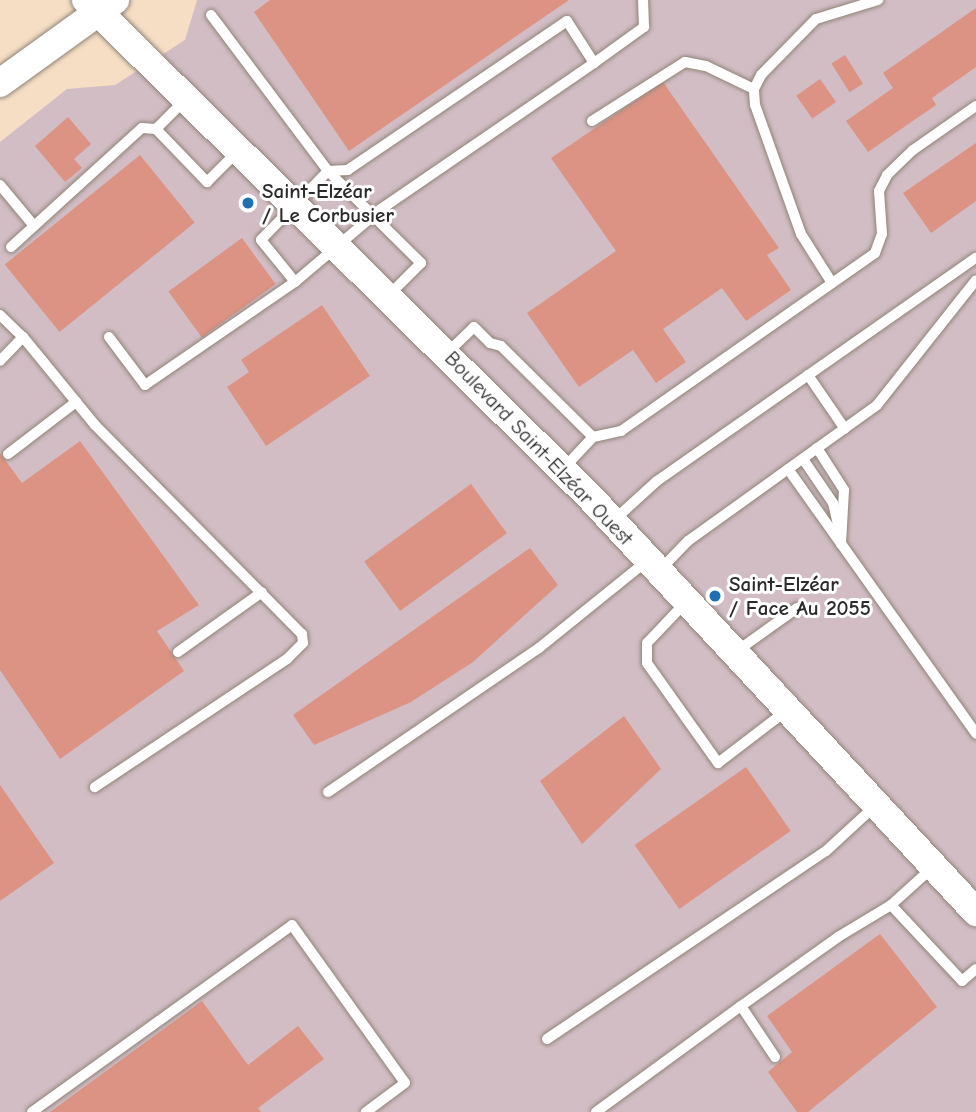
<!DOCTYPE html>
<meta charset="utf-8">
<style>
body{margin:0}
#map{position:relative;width:976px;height:1112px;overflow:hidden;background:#f5dec4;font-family:"Comic Neue",sans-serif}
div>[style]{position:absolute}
.industrial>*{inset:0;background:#d2bdc5}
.building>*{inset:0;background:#dc9383;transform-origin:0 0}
.roads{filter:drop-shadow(0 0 2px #908478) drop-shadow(0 0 2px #908478)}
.service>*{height:10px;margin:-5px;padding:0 5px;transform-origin:5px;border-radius:5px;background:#fff}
.tertiary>*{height:28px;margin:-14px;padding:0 14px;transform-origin:14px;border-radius:14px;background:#fff}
.dots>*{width:19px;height:19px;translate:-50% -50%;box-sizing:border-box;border:4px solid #fff;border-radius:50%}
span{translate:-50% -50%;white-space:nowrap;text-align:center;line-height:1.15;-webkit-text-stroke:6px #fff;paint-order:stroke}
.poi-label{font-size:21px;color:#2b2b2b;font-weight:700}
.left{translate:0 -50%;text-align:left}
.street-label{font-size:21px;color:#2b2b2b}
</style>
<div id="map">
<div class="industrial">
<i style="clip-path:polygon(197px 0,976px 0,976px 1112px,0 1112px,0 142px,67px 89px,115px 85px,185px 40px)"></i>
</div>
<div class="building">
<i style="clip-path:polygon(270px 0,569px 0,349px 151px,254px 12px)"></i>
<i style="clip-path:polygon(976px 8px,976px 67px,932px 98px,936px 105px,868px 152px,846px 121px,893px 88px,883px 73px)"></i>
<i style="left:845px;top:55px;width:34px;height:16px;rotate:58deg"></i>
<i style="left:820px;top:79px;width:28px;height:29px;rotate:55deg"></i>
<i style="clip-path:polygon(663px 82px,779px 248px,767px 255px,791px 290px,746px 321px,722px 288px,663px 329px,686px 362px,656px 383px,633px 350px,579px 387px,527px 313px,616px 251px,551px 158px)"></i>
<i style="clip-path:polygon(68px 117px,91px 144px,74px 159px,82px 168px,65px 182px,35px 146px)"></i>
<i style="clip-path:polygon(976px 143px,976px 201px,931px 233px,903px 193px)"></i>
<i style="left:140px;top:155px;width:87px;height:174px;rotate:51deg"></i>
<i style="left:242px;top:238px;width:57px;height:91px;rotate:54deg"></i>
<i style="clip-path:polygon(322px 305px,370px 376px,266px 446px,227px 387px,249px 372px,241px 360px)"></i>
<i style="clip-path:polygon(80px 441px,199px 605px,157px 631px,184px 671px,60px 759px,0 670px,0 453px,22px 483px)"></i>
<i style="left:471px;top:484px;width:61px;height:132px;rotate:54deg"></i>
<i style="clip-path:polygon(530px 548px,558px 585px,473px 662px,411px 702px,314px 745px,293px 715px)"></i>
<i style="clip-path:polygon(624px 716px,661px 769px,582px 844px,540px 781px)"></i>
<i style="left:746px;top:767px;width:78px;height:136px;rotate:55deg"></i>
<i style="clip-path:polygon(0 785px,54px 863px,0 901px)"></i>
<i style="clip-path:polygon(880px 934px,937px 1007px,808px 1112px,797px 1112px,768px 1072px,792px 1052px,767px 1016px)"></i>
<i style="clip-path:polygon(202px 1001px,248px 1065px,298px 1026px,324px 1059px,258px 1108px,261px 1112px,50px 1112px)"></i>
</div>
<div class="roads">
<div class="service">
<i style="left:211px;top:15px;width:195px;rotate:53.1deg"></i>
<i style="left:328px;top:171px;width:96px;rotate:134.2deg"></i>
<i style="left:261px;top:240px;width:54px;rotate:51deg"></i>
<i style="left:295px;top:282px;width:113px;rotate:-40.3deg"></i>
<i style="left:381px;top:209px;width:258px;rotate:-34.4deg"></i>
<i style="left:594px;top:63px;width:50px;rotate:-122.7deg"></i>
<i style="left:567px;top:21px;width:265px;rotate:145.8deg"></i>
<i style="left:348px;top:170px;width:20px;rotate:177deg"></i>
<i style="left:594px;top:63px;width:62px;rotate:-35.8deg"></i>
<i style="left:644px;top:27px;width:27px;rotate:-92deg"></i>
<i style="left:185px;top:100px;width:41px;rotate:135deg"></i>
<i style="left:156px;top:129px;width:74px;rotate:46.1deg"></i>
<i style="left:207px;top:182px;width:44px;rotate:-45deg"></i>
<i style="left:592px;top:121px;width:110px;rotate:-32.4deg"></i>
<i style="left:685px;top:62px;width:21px;rotate:11deg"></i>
<i style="left:706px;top:66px;width:53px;rotate:25.6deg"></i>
<i style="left:328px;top:171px;width:131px;rotate:44.7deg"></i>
<i style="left:421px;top:263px;width:47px;rotate:135deg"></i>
<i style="left:0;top:185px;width:53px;rotate:50.3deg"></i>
<i style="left:11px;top:247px;width:177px;rotate:-42.3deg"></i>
<i style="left:142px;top:128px;width:14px;rotate:4deg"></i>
<i style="left:832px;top:283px;width:58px;rotate:-122.3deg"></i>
<i style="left:801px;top:234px;width:137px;rotate:-109.6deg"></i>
<i style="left:755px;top:105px;width:16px;rotate:-94deg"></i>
<i style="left:754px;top:89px;width:16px;rotate:-63deg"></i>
<i style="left:761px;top:75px;width:78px;rotate:-45.5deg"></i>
<i style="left:816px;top:19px;width:65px;rotate:-17deg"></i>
<i style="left:0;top:315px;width:32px;rotate:44deg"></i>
<i style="left:23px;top:337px;width:33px;rotate:134deg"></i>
<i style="left:23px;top:337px;width:114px;rotate:50.7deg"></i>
<i style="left:95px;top:425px;width:294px;rotate:45.3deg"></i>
<i style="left:302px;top:634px;width:9px;rotate:84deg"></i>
<i style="left:303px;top:643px;width:23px;rotate:135deg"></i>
<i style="left:287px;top:659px;width:231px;rotate:146.3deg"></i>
<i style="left:109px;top:337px;width:60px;rotate:53.1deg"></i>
<i style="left:145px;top:385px;width:182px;rotate:-34.5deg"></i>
<i style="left:447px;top:353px;width:37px;rotate:-44deg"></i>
<i style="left:474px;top:327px;width:23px;rotate:45deg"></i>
<i style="left:490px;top:343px;width:11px;rotate:15deg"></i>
<i style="left:501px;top:346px;width:129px;rotate:44.7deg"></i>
<i style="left:593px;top:437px;width:42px;rotate:133.1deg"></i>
<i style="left:808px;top:375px;width:65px;rotate:55.6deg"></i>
<i style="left:593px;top:437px;width:29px;rotate:-12deg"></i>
<i style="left:621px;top:431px;width:310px;rotate:-35deg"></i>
<i style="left:875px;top:253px;width:20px;rotate:-70deg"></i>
<i style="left:882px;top:234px;width:43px;rotate:-94deg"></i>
<i style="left:879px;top:191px;width:18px;rotate:-63deg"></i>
<i style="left:887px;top:175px;width:36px;rotate:-44deg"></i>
<i style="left:913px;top:150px;width:77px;rotate:-34.9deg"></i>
<i style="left:817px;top:448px;width:50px;rotate:57.3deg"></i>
<i style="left:844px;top:490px;width:54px;rotate:93.2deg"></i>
<i style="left:8px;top:454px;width:86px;rotate:-37.4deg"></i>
<i style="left:803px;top:459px;width:53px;rotate:55.7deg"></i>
<i style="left:833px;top:503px;width:28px;rotate:77deg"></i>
<i style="left:788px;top:469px;width:325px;rotate:54.6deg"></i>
<i style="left:613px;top:521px;width:59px;rotate:-42.3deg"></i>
<i style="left:657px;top:481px;width:389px;rotate:-35deg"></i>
<i style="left:659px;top:571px;width:42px;rotate:-46deg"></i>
<i style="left:688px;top:541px;width:233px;rotate:-35.7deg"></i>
<i style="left:877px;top:405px;width:159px;rotate:-51.6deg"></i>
<i style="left:685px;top:603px;width:55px;rotate:133.5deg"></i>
<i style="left:647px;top:643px;width:20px;rotate:90deg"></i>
<i style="left:647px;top:663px;width:123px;rotate:54.6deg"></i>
<i style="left:718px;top:763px;width:86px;rotate:-37.4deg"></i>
<i style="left:737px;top:651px;width:74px;rotate:-35.6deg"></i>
<i style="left:178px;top:652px;width:103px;rotate:-35.5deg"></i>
<i style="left:328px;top:792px;width:255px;rotate:-34.3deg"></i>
<i style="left:539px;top:648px;width:140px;rotate:-38.9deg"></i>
<i style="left:932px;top:868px;width:55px;rotate:137.9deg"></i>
<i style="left:891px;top:905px;width:104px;rotate:46.9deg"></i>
<i style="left:962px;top:981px;width:18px;rotate:-41deg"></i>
<i style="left:547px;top:1039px;width:336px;rotate:-34deg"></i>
<i style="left:826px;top:851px;width:67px;rotate:-42.6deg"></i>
<i style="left:775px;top:1057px;width:61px;rotate:-123.7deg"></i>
<i style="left:741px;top:1006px;width:119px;rotate:-35.4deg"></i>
<i style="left:838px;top:937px;width:62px;rotate:-31.1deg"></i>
<i style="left:32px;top:1112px;width:320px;rotate:-35.7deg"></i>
<i style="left:292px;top:925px;width:194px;rotate:54.4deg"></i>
<i style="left:405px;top:1083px;width:49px;rotate:143.4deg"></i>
<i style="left:596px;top:1112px;width:180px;rotate:-36.2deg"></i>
</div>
<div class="tertiary">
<i style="left:86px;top:0;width:708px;rotate:44.6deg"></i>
<i style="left:590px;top:497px;width:567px;rotate:47.07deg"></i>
<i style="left:0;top:83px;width:142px;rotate:-35.8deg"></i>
</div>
</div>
<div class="dots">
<i style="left:248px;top:203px;background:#1f6fb2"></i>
<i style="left:715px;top:596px;background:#1f6fb2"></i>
</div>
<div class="poi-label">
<span class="left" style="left:262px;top:203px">Saint-Elzéar<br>/ Le Corbusier</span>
<span class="left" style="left:729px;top:596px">Saint-Elzéar<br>/ Face Au 2055</span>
</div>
<div class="street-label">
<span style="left:539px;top:448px;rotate:46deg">Boulevard Saint-Elzéar Ouest</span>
</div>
</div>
